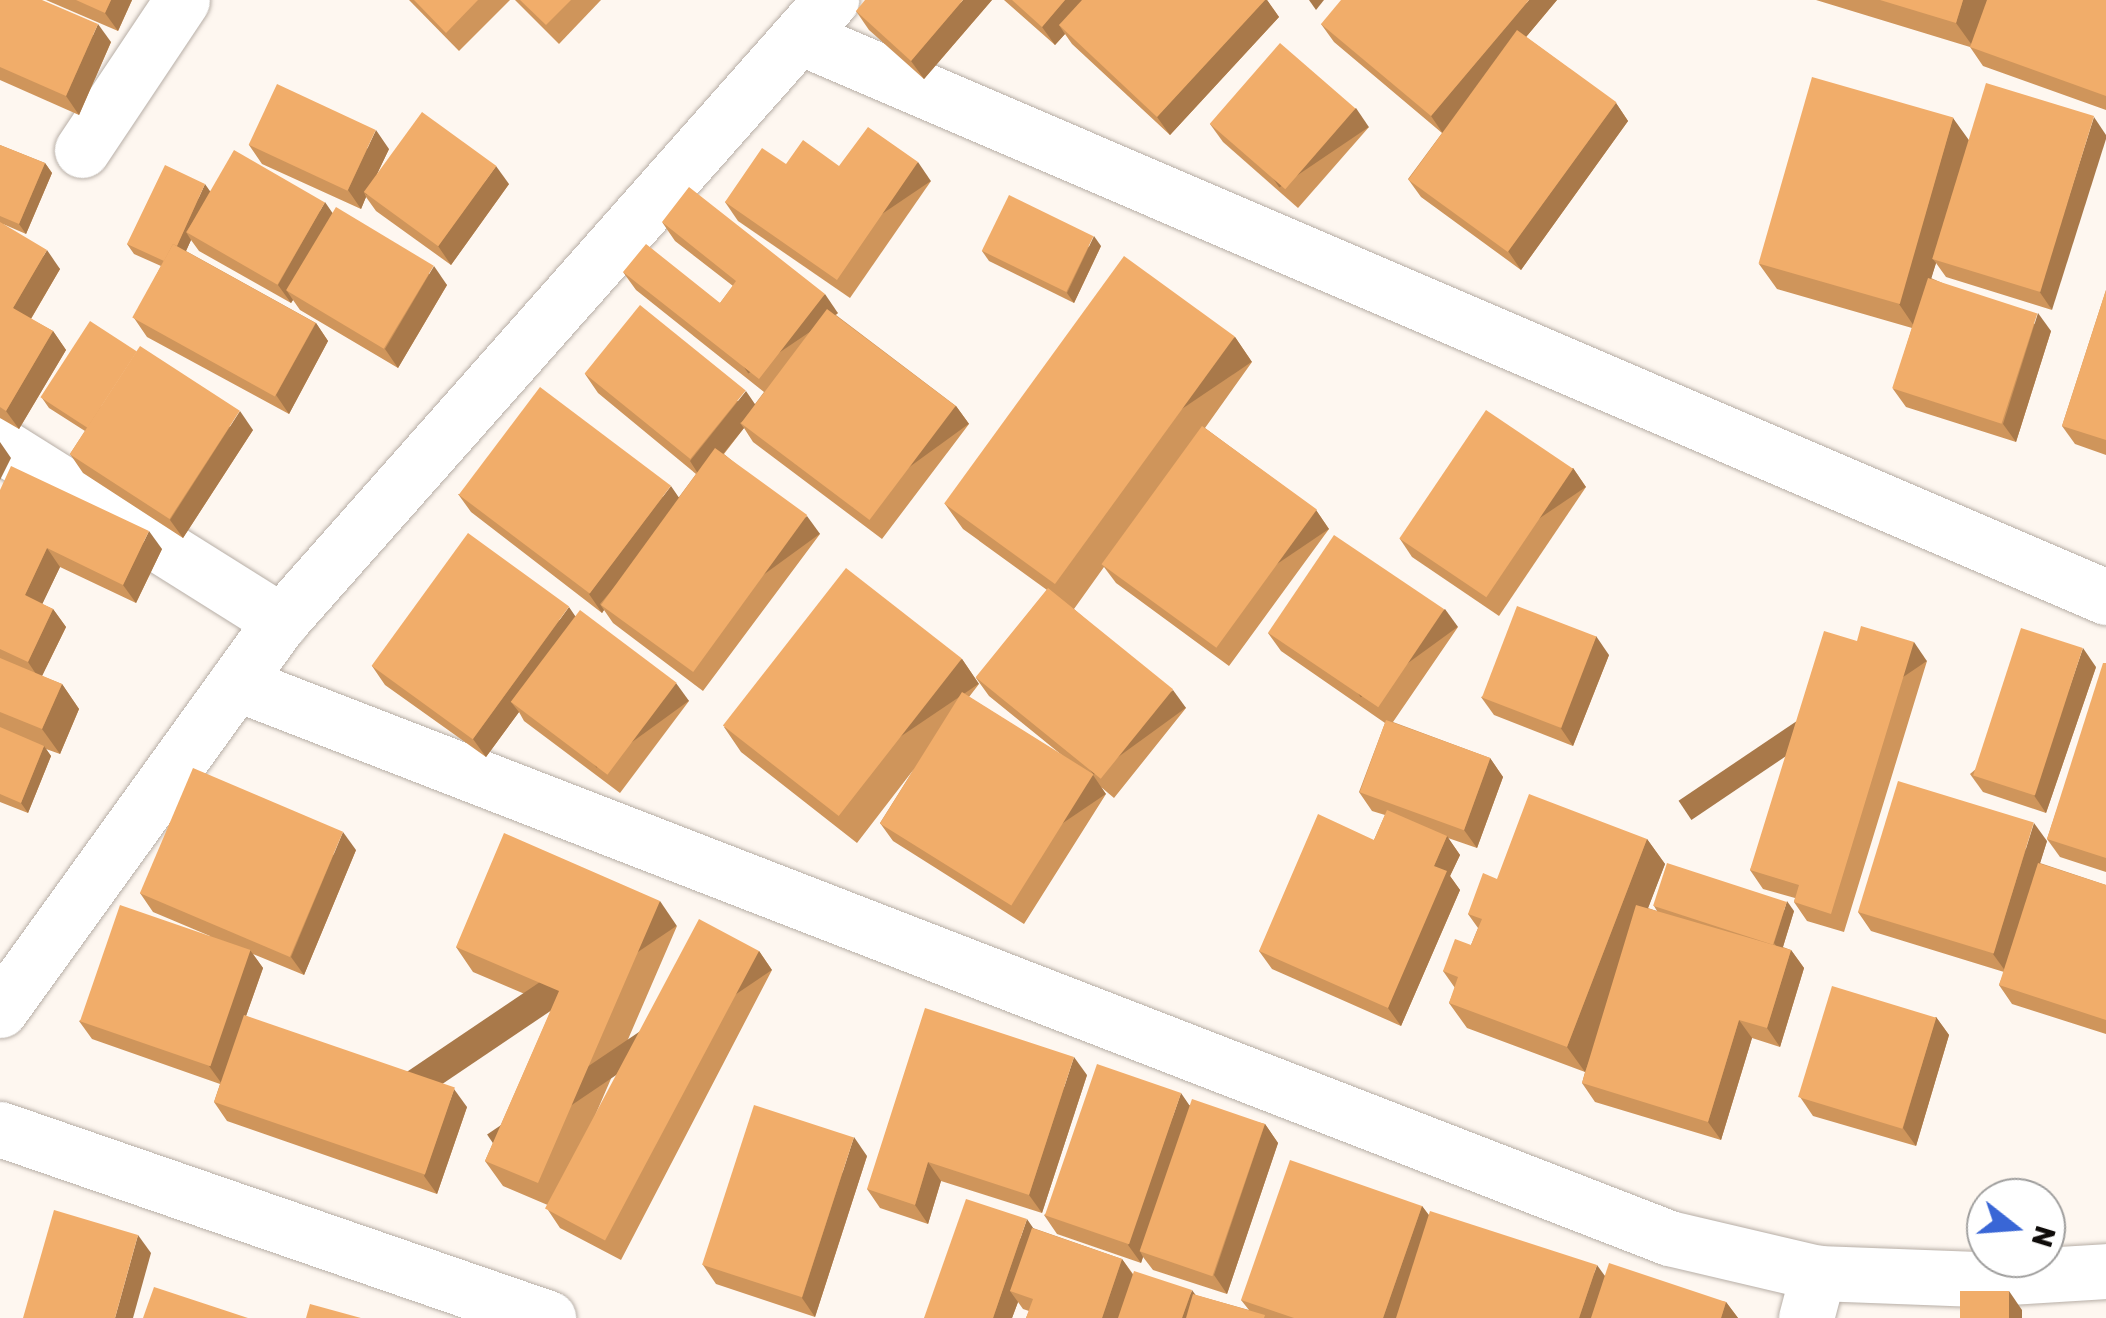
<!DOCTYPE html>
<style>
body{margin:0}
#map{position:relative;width:2106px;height:1318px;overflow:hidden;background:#fef7f0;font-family:Rubik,sans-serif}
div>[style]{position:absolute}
.roads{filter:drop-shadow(0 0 2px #b7aea6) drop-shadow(0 0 2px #b7aea6)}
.street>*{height:55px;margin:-27.5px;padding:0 27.5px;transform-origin:27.5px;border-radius:27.5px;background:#fff}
.wall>*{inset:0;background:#cf955b}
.shaded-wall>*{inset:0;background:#a9794a;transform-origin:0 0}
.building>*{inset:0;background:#f1ad6a;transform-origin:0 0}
span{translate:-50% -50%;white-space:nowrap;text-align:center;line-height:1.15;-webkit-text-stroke:8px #fff;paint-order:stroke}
.north{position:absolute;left:1966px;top:1178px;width:100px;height:100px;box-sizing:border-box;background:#fff;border:2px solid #9f9e9d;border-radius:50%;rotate:107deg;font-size:28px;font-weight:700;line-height:40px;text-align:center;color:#0f0c0a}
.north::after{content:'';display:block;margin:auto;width:35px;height:45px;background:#3966d6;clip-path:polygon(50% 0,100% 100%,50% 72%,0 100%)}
</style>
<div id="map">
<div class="roads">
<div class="street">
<i style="left:800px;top:37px;width:1421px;rotate:23.21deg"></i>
<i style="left:82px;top:150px;width:180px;rotate:-56.3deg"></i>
<i style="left:0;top:445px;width:332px;rotate:32.1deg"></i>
<i style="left:236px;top:683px;width:1537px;rotate:21.17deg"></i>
<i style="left:1669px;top:1238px;width:153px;rotate:13.2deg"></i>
<i style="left:1818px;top:1273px;width:159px;rotate:2.2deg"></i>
<i style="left:1977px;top:1279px;width:129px;rotate:-3.5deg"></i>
<i style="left:0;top:1010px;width:480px;rotate:-54.2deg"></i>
<i style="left:281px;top:621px;width:830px;rotate:-48.47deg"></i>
<i style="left:0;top:1129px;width:580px;rotate:19.03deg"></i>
<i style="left:1806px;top:1318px;width:47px;rotate:-75.1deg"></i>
</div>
</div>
<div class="wall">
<i style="clip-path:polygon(0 0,111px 42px,79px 115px,0 80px)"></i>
<i style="clip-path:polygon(46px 0,132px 0,118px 31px)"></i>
<i style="clip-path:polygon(409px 0,510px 0,459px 51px)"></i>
<i style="clip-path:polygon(515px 0,601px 0,559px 44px)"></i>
<i style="clip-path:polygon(992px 0,924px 79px,869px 30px,856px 11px)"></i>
<i style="clip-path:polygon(1004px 0,1267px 0,1279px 17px,1170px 135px,1072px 44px,1065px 34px,1055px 45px)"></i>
<i style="clip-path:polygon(1557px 0,1526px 37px,1616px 103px,1628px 121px,1521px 270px,1421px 197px,1408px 179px,1442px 133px,1334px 42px,1321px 24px)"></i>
<i style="clip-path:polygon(1816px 0,2106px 0,2106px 110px,1983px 66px,1970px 47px)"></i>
<i style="clip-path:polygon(1953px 118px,2052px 310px,1946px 277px,1936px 263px,1931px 278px,2051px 331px,2016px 442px,1906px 407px,1893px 389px,1912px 328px,1777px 289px,1759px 264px)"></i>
<i style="clip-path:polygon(1210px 124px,1369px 127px,1298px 208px,1223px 142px)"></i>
<i style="clip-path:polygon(0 145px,45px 163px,52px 173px,26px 234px,3px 224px,60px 269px,31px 319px,53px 331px,66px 350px,19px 429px,0 418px)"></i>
<i style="clip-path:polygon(249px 145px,389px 149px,377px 174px,509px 184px,451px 265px,376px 211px,366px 197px,361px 209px,262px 164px)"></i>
<i style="clip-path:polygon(786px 164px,839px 166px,931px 181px,850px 298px,738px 221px,725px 202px)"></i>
<i style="clip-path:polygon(210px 191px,333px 213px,447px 285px,398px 368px,300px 310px,293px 300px,291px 303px,199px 251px,191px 240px,186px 251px,316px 323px,328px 341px,289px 414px,147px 337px,134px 318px,161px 266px,134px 254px,127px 244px)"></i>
<i style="clip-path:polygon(662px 222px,838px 313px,836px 315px,956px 406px,969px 424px,882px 539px,753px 442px,744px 428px,724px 454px,820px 534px,703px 691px,613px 623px,604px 610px,602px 613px,471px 512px,458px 494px,679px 497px,696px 474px,598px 393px,585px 374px,755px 404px,764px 392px,636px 290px,623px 272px,720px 303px,733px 286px,675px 241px)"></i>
<i style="clip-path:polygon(1101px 246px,1074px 303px,989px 261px,982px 251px)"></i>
<i style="clip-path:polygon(2106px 290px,2106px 455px,2075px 444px,2062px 426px)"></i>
<i style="clip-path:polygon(1235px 337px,1252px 362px,1205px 428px,1316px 510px,1329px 529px,1229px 666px,1116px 583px,1104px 567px,1074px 609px,1186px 708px,1114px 798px,1101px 787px,1106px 794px,1024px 924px,893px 841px,880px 823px,914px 769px,857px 843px,741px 752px,724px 727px,962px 659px,979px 684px,969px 697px,1063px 756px,989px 696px,976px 678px,1047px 590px,963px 529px,945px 504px)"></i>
<i style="clip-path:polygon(42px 398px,253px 430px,183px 538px,83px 473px,70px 454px,85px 431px,49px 408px)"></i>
<i style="clip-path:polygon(1573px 468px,1586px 487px,1499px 616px,1412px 557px,1400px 539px)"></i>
<i style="clip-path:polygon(0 490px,162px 549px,136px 603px,60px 567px,42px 604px,53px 609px,66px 627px,42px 676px,62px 684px,79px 709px,60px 754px,46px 749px,51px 756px,28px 813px,0 802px)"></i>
<i style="clip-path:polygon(576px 616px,689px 701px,620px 793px,524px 721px,519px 712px,486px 757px,385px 685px,372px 666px)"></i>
<i style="clip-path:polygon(1458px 627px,1393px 722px,1490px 758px,1503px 777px,1477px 848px,1448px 838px,1460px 855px,1450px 876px,1460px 890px,1401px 1026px,1272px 969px,1259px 951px,1374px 840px,1385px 815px,1372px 811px,1359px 792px,1385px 723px,1281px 651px,1268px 633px)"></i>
<i style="clip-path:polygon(1857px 641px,1927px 661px,1844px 932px,1807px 921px,1794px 902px,1795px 898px,1763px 889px,1750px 870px)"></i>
<i style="clip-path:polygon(1609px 655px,1573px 746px,1494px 715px,1481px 697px)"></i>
<i style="clip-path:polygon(2106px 663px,2106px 872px,2060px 857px,2047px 839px)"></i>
<i style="clip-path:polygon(2096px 667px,2046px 813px,1983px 792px,1970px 774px)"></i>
<i style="clip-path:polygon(1647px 839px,1665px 864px,1648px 908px,1657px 911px,1654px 906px,1794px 911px,1783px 947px,1791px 950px,1804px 968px,1780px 1047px,1752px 1038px,1721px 1140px,1595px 1102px,1582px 1083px,1585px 1072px,1467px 1028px,1449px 1003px,1455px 988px,1443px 971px,1471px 945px,1478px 928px,1468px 914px,1497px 879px)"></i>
<i style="clip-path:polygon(2047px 841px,2040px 863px,2106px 885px,2106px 1034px,2012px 1004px,1999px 985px,2004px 972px,1871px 931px,1858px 912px)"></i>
<i style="clip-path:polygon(356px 850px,304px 975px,253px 954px,263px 968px,246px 1016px,467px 1107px,437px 1194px,227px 1121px,214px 1102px,220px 1084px,92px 1039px,79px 1021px,210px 936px,153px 912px,140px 893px)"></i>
<i style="clip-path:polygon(677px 926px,591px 1125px,759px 951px,772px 970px,621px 1260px,560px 1228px,548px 1210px,550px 1206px,503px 1186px,485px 1161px,553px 1006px,473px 972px,456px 947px)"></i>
<i style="clip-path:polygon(1936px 1017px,1949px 1035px,1916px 1146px,1813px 1116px,1800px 1097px)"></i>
<i style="clip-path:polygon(1087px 1075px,1042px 1213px,941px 1181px,928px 1224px,880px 1208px,867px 1189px)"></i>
<i style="clip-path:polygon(1189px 1105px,1265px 1124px,1278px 1143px,1227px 1294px,1153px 1270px,1143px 1257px,1141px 1263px,1057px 1234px,1044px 1215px)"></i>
<i style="clip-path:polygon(867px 1156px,815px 1317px,716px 1284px,703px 1265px)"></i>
<i style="clip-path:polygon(1422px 1206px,1429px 1215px,1605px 1276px,1726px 1302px,1738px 1318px,1026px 1318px,1029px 1311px,1023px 1309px,1018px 1302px,1012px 1318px,924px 1318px,1033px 1228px,1122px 1259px,1133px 1274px,1195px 1295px,1249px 1310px,1241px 1300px)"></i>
</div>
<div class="shaded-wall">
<i style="clip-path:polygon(111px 0,132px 0,118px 31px,105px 13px)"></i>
<i style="clip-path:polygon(963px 0,992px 0,924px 79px,911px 61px)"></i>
<i style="clip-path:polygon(1065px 0,1095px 0,1059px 25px,1065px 34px,1055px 45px,1042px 27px)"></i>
<i style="clip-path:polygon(1265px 0,1267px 0,1279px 17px,1170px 135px,1157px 117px)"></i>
<i style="clip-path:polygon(1309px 0,1324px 0,1316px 10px)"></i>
<i style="clip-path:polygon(1529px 0,1557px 0,1444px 135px,1431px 116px)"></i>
<i style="clip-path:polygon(1963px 0,1988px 0,1974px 48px,1956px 23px)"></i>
<i style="clip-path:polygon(98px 24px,111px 42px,79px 115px,66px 96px)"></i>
<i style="clip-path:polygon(1616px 103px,1628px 121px,1521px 270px,1508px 251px)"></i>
<i style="left:1356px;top:108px;width:23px;height:108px;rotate:56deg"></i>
<i style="clip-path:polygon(2094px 117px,2106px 135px,2106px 139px,2052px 310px,2039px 291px)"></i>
<i style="clip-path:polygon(1953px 118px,1971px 143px,1933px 259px,1936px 263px,1916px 329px,1899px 304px)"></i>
<i style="clip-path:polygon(376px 130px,389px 149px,367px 195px,364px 192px,366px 197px,361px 209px,348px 190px)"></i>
<i style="left:918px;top:162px;width:23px;height:143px;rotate:56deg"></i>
<i style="clip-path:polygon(45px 163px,52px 173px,26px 234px,19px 224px)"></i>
<i style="clip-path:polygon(496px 166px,509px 184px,451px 265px,438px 246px)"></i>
<i style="clip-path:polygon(205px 184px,212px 194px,186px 232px,191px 240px,176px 273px,169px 263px)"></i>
<i style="clip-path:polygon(325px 202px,338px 221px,287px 291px,293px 300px,291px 303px,278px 285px)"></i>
<i style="clip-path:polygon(1094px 236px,1101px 246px,1074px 303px,1067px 293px)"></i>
<i style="clip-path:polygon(47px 250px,60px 269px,26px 327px,13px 308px)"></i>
<i style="clip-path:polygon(434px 266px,447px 285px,398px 368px,385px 349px)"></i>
<i style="left:825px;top:294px;width:23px;height:108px;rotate:56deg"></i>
<i style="clip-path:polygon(2038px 313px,2051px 331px,2016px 442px,2003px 424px)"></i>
<i style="clip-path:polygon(316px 323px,328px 341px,289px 414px,276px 395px)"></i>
<i style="clip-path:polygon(53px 331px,66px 350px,19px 429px,6px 411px)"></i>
<i style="left:1235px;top:337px;width:30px;height:305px;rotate:56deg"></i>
<i style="clip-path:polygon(746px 391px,759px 410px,740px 423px,744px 428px,702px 480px,690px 461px)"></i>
<i style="left:956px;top:406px;width:22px;height:143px;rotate:54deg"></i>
<i style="clip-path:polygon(240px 411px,253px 430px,183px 538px,170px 520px)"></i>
<i style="clip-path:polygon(0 442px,11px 458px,0 480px)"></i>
<i style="left:1573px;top:468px;width:23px;height:156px;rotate:56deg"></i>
<i style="clip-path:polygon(671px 486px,684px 505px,600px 604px,604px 610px,602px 613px,589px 594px)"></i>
<i style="left:1316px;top:510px;width:23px;height:170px;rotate:56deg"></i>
<i style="left:807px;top:516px;width:22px;height:195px;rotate:54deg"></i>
<i style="clip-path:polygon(149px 531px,162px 549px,136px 603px,123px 585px)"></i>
<i style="clip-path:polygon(47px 548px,60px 567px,38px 613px,25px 595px)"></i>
<i style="clip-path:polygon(569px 607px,582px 626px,511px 702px,519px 712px,486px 757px,473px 739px)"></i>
<i style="clip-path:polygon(53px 609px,66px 627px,40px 680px,28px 662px)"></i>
<i style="left:1445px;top:609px;width:22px;height:120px;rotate:54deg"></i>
<i style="clip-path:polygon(1596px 636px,1609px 655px,1573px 746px,1560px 727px)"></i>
<i style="left:1914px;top:642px;width:23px;height:284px;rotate:56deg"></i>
<i style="clip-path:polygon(2083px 648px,2096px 667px,2046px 813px,2033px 794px)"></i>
<i style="left:962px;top:659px;width:30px;height:200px;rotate:56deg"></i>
<i style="left:676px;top:683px;width:22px;height:114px;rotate:54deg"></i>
<i style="clip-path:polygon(62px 684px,79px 709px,60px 754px,42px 729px)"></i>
<i style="left:1173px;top:690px;width:22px;height:114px;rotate:54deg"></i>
<i style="clip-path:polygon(44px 746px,51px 756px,28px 813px,21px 803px)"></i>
<i style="clip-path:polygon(1490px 758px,1503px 777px,1477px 848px,1464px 830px)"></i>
<i style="left:1093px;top:775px;width:23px;height:155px;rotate:56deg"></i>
<i style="clip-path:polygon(2034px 823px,2047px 841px,2006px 972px,1993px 954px)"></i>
<i style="clip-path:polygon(343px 832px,356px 850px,304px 975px,291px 957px)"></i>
<i style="clip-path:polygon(1447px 836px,1460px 855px,1450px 876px,1460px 890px,1401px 1026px,1388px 1008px,1434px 866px)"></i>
<i style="clip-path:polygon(1647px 839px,1665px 864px,1585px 1072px,1567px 1047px)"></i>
<i style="left:660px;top:901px;width:30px;height:307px;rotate:56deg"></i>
<i style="clip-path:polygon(1787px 901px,1794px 911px,1781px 953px,1774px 943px)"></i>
<i style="clip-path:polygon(250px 950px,263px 968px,222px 1084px,209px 1066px)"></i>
<i style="clip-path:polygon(1791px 950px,1804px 968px,1780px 1047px,1767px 1028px)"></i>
<i style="left:759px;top:951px;width:23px;height:328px;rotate:56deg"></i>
<i style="clip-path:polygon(1936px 1017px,1949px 1035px,1916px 1146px,1903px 1128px)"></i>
<i style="clip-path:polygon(1739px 1020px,1752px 1038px,1721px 1140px,1708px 1122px)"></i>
<i style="clip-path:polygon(1074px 1057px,1087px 1075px,1042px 1213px,1029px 1195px)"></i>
<i style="clip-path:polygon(454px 1089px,467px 1107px,437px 1194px,424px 1176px)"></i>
<i style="clip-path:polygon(1181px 1093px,1194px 1112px,1140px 1251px,1143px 1257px,1141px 1263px,1128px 1245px)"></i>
<i style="clip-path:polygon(1265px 1124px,1278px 1143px,1227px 1294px,1214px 1275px)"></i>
<i style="clip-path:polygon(854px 1137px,867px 1156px,815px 1317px,802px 1298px)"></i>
<i style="clip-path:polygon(928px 1162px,941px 1181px,928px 1224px,915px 1205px)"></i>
<i style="clip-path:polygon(1422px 1206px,1435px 1224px,1403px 1318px,1383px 1318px)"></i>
<i style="clip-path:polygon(1027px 1219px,1040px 1238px,1010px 1291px,1018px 1302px,1012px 1318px,993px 1318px)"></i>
<i style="clip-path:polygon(138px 1235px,151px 1253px,133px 1318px,115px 1318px)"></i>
<i style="clip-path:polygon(1122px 1259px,1135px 1278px,1121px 1318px,1102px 1318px)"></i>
<i style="clip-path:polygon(1597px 1265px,1610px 1283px,1598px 1318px,1579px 1318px)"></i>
<i style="clip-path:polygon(1192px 1290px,1205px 1308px,1201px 1318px,1182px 1318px)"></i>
<i style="clip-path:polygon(2009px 1291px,2022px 1310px,2022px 1318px,2009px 1318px)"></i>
<i style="clip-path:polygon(1726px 1302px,1738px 1318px,1721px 1318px)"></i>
</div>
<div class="building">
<i style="clip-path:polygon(0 0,42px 0,98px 24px,66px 96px,0 67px)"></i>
<i style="clip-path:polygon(76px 0,111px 0,105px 13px)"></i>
<i style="clip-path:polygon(414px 0,478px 0,446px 33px)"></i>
<i style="clip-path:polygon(520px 0,571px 0,546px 25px)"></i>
<i style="clip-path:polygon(865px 0,963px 0,911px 61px,856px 11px)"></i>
<i style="clip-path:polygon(1012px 0,1065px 0,1042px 27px)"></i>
<i style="clip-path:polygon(1082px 0,1265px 0,1157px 117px,1059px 25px)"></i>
<i style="clip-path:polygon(1341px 0,1529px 0,1431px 116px,1321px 24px)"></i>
<i style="clip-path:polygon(1880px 0,1963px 0,1956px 23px)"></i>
<i style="clip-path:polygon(1987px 0,2106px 0,2106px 96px,1970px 47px)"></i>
<i style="left:1517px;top:30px;width:123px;height:185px;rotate:36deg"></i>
<i style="left:1280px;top:43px;width:100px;height:107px;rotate:41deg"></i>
<i style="left:1812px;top:77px;width:147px;height:194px;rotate:16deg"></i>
<i style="left:1986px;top:83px;width:113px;height:184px;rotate:17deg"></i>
<i style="left:277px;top:84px;width:109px;height:67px;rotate:25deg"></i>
<i style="left:422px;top:112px;width:92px;height:99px;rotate:36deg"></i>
<i style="clip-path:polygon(868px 127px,918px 162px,837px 280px,725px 202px,762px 148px,786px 164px,803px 140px,839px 166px)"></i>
<i style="clip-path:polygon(0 145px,45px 163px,19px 224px,0 216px)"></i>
<i style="left:234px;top:150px;width:105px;height:95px;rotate:30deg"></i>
<i style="clip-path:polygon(165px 165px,205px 184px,177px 246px,173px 244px,164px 261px,127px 244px)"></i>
<i style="clip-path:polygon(689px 187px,825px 294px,759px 379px,623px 272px,646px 244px,720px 303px,736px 281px,662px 222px)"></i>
<i style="left:1009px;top:195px;width:94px;height:62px;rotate:26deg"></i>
<i style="left:336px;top:207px;width:114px;height:97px;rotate:31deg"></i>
<i style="clip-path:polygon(0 222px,47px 250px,13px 308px,53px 331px,6px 411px,0 407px)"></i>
<i style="left:173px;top:244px;width:163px;height:84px;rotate:29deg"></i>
<i style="left:1124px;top:256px;width:137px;height:306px;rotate:36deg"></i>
<i style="left:1928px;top:278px;width:115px;height:116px;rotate:18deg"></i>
<i style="clip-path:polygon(2106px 290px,2106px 440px,2062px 426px)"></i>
<i style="left:640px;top:305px;width:136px;height:88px;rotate:39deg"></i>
<i style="left:827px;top:309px;width:161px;height:143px;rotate:37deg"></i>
<i style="left:90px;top:321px;width:56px;height:91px;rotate:33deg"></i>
<i style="left:140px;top:346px;width:119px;height:129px;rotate:33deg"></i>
<i style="left:540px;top:387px;width:164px;height:135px;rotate:37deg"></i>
<i style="left:1486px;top:410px;width:105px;height:155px;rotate:34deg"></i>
<i style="left:1202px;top:426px;width:142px;height:171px;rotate:36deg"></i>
<i style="left:715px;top:448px;width:114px;height:194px;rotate:36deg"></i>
<i style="clip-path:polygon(11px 466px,149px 531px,123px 585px,47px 548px,25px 595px,53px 609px,28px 662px,0 649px,0 490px)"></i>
<i style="left:468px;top:533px;width:125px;height:164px;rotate:36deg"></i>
<i style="left:1334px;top:535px;width:133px;height:118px;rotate:34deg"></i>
<i style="left:846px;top:568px;width:147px;height:200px;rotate:38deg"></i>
<i style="left:1048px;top:588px;width:161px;height:115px;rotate:39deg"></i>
<i style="left:1517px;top:606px;width:85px;height:98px;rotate:21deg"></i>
<i style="left:580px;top:610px;width:121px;height:115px;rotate:37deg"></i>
<i style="clip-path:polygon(1861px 626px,1914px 642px,1831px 914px,1794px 902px,1799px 885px,1750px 870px,1824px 631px,1857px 641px)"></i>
<i style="left:2021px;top:628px;width:65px;height:155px;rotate:18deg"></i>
<i style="clip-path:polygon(0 658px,62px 684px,42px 729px,0 712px)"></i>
<i style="clip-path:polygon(2103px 663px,2106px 663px,2106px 858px,2047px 839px)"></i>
<i style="left:962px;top:692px;width:155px;height:155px;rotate:32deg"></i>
<i style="left:1386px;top:720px;width:111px;height:77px;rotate:20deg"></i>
<i style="clip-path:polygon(0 727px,44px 746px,21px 803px,0 794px)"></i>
<i style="left:193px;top:768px;width:163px;height:136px;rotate:23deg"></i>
<i style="left:1898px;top:781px;width:142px;height:137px;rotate:17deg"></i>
<i style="clip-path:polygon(1529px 794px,1647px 839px,1567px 1047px,1449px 1003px,1458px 977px,1443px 971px,1455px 939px,1471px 945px,1482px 919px,1468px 914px,1483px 873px,1497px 879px)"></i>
<i style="clip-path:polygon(1387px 810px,1447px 836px,1434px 866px,1447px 871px,1388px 1008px,1259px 951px,1318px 814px,1374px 840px)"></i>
<i style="clip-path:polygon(504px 833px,660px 901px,538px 1183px,485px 1161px,559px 991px,456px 947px)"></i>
<i style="left:1667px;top:863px;width:126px;height:45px;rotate:18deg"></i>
<i style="clip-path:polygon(2038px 863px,2106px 885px,2106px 1020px,1999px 985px)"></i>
<i style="left:120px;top:905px;width:138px;height:123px;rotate:19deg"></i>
<i style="clip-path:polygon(1636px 905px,1791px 950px,1767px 1028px,1739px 1020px,1708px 1122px,1582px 1083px)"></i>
<i style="left:699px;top:919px;width:68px;height:328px;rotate:28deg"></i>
<i style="left:1832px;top:986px;width:109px;height:116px;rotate:17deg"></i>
<i style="clip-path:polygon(925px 1008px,1074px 1057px,1029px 1195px,928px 1162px,915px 1205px,867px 1189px)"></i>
<i style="left:244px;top:1015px;width:223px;height:92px;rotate:19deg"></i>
<i style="left:1097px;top:1064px;width:89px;height:160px;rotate:19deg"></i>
<i style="left:1192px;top:1099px;width:77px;height:161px;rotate:19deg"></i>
<i style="left:754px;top:1105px;width:105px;height:168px;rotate:18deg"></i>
<i style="clip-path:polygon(1290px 1160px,1422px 1206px,1383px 1318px,1294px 1318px,1241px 1300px)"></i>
<i style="clip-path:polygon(966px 1199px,1027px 1219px,993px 1318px,924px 1318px)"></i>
<i style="clip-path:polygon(54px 1210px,138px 1235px,115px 1318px,23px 1318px)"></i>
<i style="clip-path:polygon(1430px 1211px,1597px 1265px,1579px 1318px,1396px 1318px)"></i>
<i style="clip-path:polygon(1032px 1228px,1122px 1259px,1102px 1318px,1026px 1318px,1033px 1299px,1010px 1291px)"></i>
<i style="clip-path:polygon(1609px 1263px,1726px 1302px,1721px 1318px,1591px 1318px)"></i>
<i style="clip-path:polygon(1134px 1271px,1192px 1290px,1182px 1318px,1118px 1318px)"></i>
<i style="clip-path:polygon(154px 1287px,248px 1318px,143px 1318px)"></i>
<i style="left:1960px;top:1291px;width:49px;height:27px"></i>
<i style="clip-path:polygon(1193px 1294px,1265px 1315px,1264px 1318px,1186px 1318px)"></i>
<i style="clip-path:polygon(310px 1304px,361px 1318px,306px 1318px)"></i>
</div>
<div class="north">N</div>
</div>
